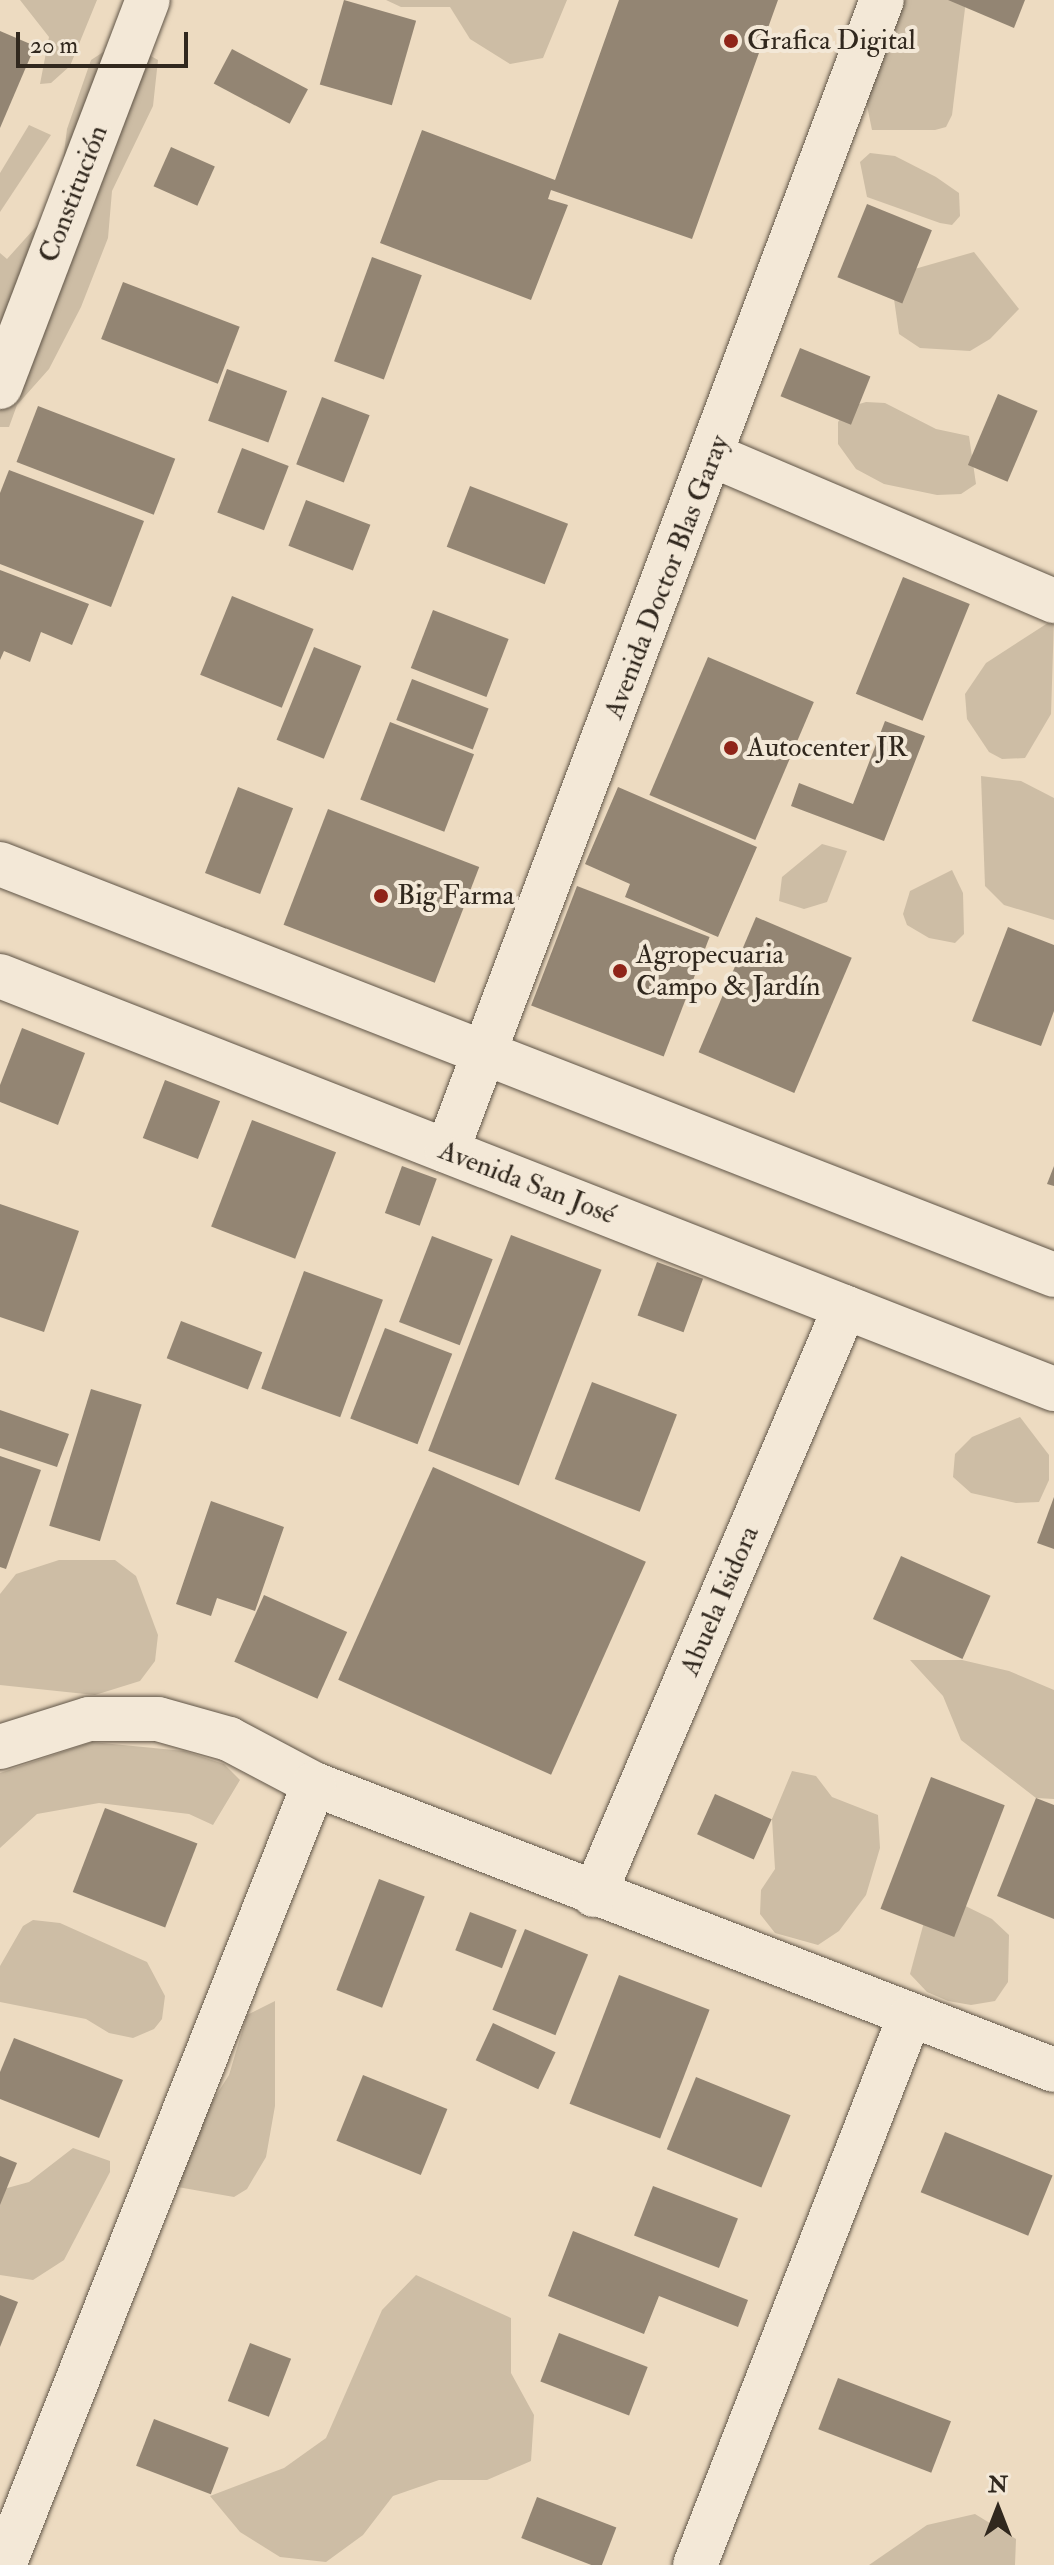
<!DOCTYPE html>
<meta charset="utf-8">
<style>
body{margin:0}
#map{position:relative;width:1054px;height:2565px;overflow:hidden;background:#eddbc1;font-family:"IM FELL Double Pica",serif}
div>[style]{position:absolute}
.green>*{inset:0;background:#cdbda5}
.building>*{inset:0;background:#938573;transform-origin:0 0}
.roads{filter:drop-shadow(0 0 2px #605547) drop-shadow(0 0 2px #605547)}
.street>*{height:44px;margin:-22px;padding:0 22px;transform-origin:22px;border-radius:22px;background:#f3e8d7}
.secondary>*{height:44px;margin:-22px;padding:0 22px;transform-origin:22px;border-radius:22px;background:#f3e8d7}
.dots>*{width:22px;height:22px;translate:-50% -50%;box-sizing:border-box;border:4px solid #f3e8d7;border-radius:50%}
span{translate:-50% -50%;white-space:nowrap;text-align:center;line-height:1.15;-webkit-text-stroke:8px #f3e8d7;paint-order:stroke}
.poi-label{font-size:28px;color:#31281e}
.left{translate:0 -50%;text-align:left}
.street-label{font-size:28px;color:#31281e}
.north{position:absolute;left:958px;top:2469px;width:80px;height:80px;-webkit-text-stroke:6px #f3e8d7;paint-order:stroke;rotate:0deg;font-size:22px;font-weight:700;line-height:32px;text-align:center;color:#31281e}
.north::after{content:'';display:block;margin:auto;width:28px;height:36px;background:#31281e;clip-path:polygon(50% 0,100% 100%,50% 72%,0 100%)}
.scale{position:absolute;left:16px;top:32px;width:172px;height:36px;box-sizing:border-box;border:4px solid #31281e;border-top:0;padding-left:10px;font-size:24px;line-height:28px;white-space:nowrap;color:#31281e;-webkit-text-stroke:6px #f3e8d7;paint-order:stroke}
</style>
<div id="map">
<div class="green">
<i style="clip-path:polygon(20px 0,97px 0,70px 66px,51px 83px,40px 84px,49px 37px)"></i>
<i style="clip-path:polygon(386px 0,567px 0,543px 58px,510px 64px,470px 39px,450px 7px,401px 7px)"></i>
<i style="clip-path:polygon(905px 0,966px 0,952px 115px,946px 127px,935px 130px,872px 130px,865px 96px)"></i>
<i style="clip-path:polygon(111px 47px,135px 47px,158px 60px,153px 106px,112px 191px,108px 238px,81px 307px,49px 369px,17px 405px,9px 427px,0 427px,0 253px,7px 259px,42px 220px,61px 177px,67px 129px,91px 60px)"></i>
<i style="clip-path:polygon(29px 125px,51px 135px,0 212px,0 173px)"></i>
<i style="clip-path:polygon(870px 153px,895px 156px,936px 177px,959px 193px,960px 216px,952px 225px,940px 223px,867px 197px,860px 162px)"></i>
<i style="clip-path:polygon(974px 252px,1019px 309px,990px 339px,970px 351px,920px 348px,899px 334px,894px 299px,911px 270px)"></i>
<i style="clip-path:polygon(866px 402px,885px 403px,936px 429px,969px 436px,976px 484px,961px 494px,937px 495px,884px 484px,856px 469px,838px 444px,838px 422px,849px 407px)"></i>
<i style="clip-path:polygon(1054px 619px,1051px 714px,1025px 758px,1002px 759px,989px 752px,967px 719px,965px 694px,986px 663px)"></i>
<i style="clip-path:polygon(981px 776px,1021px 781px,1054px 798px,1054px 920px,1004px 905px,985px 886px)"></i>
<i style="clip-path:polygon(822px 844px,847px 851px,827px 902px,804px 909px,779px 901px,782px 877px)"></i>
<i style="clip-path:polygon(952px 870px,963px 893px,964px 934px,955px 943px,929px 938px,907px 925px,903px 914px,910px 891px)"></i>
<i style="clip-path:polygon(1020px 1417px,1049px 1455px,1049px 1480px,1039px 1502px,1016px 1503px,971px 1493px,953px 1477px,955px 1454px,972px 1437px)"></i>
<i style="clip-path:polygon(59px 1560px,115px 1560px,136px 1576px,158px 1635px,155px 1661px,140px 1681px,95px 1695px,0 1685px,0 1594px,16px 1574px)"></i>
<i style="clip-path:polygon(910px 1660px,962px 1660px,1009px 1671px,1054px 1690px,1054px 1799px,1036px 1798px,961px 1740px,943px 1696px)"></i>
<i style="clip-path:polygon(92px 1742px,184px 1751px,224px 1764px,240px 1780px,213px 1825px,189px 1814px,99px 1803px,37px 1814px,0 1848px,0 1773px)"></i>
<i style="clip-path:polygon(792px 1771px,816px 1776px,832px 1797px,878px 1815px,880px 1848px,866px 1895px,839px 1931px,818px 1945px,775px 1933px,760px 1914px,761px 1890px,775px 1869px,772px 1819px)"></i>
<i style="clip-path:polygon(947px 1897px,992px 1919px,1009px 1935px,1008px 1982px,995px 2001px,971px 2005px,948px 2001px,927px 1992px,910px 1974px,927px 1911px)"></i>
<i style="clip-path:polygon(33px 1920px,60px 1923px,147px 1962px,165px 1996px,162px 2019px,154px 2029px,133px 2038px,109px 2033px,86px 2019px,0 2002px,0 1966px,23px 1926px)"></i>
<i style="clip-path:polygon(275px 2001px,275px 2106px,266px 2157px,247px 2189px,234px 2197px,172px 2186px,193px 2132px,229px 2075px,247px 2015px)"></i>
<i style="clip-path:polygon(73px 2148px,110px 2161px,110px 2172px,64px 2260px,33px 2280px,0 2275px,0 2190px,29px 2182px)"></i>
<i style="clip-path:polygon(416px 2275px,511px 2318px,511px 2373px,534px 2415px,531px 2461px,487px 2480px,439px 2480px,393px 2496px,363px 2535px,326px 2562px,280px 2557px,240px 2532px,210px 2496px,284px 2468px,326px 2438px,382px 2310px)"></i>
<i style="clip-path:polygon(975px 2514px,1016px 2539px,1015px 2565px,869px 2565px,927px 2525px)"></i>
</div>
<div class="building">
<i style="left:344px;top:0;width:75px;height:88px;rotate:16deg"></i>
<i style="clip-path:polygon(619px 0,778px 0,692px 239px,551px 190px,548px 199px,568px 205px,531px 300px,380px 243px,422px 130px,555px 180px)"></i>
<i style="clip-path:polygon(948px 0,1025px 0,1014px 28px)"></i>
<i style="clip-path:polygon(0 31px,35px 46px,0 128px)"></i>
<i style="left:232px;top:49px;width:86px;height:39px;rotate:28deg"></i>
<i style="left:171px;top:147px;width:48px;height:43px;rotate:24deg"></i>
<i style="left:867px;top:204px;width:70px;height:79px;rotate:22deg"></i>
<i style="left:372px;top:257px;width:53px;height:111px;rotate:20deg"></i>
<i style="left:123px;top:282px;width:125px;height:61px;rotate:21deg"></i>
<i style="left:800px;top:348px;width:76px;height:52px;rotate:22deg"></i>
<i style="left:227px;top:369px;width:64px;height:55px;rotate:20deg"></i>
<i style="left:998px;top:394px;width:43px;height:77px;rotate:23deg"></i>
<i style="left:322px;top:397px;width:51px;height:72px;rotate:21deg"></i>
<i style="left:38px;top:406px;width:147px;height:60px;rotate:21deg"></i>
<i style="left:242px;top:448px;width:50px;height:69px;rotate:21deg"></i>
<i style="clip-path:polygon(9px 470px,144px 521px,111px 607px,0 564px,0 493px)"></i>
<i style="left:470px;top:486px;width:105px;height:65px;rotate:21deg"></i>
<i style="left:306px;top:500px;width:69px;height:49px;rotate:21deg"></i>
<i style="clip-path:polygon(0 570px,89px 604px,72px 645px,41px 632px,30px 662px,4px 651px,0 660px)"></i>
<i style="left:903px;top:577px;width:72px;height:126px;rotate:22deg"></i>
<i style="left:232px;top:596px;width:88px;height:85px;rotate:22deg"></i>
<i style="left:433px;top:610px;width:81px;height:62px;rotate:21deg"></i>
<i style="left:314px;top:647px;width:51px;height:100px;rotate:22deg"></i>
<i style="left:708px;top:657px;width:115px;height:150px;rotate:23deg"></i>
<i style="left:412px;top:679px;width:82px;height:44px;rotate:21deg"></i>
<i style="clip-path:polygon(885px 721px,925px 736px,884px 841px,791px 806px,799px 783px,853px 804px)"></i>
<i style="left:390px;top:722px;width:90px;height:83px;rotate:21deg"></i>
<i style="left:238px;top:787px;width:59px;height:92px;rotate:21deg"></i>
<i style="clip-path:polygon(618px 787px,757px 847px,718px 937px,625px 897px,630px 884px,585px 864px)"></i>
<i style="left:328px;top:809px;width:162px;height:124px;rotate:21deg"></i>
<i style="left:577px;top:886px;width:142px;height:128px;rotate:21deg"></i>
<i style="left:756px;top:917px;width:104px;height:147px;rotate:23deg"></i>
<i style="clip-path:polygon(1008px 927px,1054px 945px,1054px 1011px,1041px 1046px,972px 1021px)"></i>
<i style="clip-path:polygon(22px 1028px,85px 1053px,58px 1125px,0 1102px,0 1085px)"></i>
<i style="left:165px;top:1080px;width:59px;height:62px;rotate:21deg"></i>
<i style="left:252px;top:1120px;width:90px;height:114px;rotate:21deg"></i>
<i style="left:402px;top:1166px;width:37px;height:50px;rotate:20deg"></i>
<i style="clip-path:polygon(1054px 1166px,1054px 1186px,1047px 1184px)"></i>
<i style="clip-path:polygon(0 1204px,79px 1231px,44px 1332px,0 1317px)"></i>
<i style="left:511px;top:1235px;width:97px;height:231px;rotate:21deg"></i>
<i style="left:432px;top:1236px;width:65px;height:92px;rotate:21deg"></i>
<i style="left:657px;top:1262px;width:49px;height:57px;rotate:20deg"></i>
<i style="left:304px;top:1271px;width:84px;height:125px;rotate:20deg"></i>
<i style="left:181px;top:1321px;width:87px;height:40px;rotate:21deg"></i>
<i style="left:385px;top:1328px;width:72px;height:97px;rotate:21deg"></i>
<i style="left:592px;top:1382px;width:91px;height:104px;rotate:21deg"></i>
<i style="left:91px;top:1389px;width:53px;height:143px;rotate:17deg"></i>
<i style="clip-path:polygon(0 1410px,69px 1434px,57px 1467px,0 1448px)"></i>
<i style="clip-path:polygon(0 1456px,41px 1470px,6px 1569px,0 1567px)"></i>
<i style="left:433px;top:1467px;width:233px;height:233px;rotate:24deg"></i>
<i style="clip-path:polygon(1054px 1497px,1054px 1549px,1037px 1543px)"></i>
<i style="clip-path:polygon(211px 1501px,284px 1527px,255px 1611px,217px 1598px,211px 1616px,176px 1604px)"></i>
<i style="left:901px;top:1556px;width:98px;height:69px;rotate:24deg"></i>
<i style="left:264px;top:1595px;width:91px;height:73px;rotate:24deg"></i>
<i style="left:931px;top:1777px;width:79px;height:141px;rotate:21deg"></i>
<i style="left:715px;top:1794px;width:62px;height:44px;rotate:24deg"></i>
<i style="clip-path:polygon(1036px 1798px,1054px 1805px,1054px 1919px,997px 1896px)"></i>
<i style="left:105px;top:1808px;width:99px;height:90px;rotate:21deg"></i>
<i style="left:379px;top:1879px;width:49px;height:119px;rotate:21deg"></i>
<i style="left:470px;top:1912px;width:50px;height:41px;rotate:21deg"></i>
<i style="left:525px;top:1929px;width:68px;height:87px;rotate:22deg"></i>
<i style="left:619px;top:1975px;width:97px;height:138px;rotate:21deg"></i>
<i style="left:493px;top:2023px;width:69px;height:41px;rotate:25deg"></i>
<i style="clip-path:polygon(14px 2038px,123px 2080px,99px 2138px,0 2099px,0 2072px)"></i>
<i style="left:363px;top:2075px;width:91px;height:71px;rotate:22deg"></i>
<i style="left:696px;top:2077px;width:102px;height:78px;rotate:22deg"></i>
<i style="left:945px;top:2132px;width:116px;height:65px;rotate:22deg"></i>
<i style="clip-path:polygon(0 2156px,17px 2163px,0 2205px)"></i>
<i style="left:653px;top:2186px;width:91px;height:53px;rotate:21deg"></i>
<i style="clip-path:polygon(573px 2231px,748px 2300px,738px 2327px,659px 2296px,644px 2334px,548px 2296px)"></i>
<i style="clip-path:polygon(0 2295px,18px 2302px,0 2347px)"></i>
<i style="left:559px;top:2333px;width:95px;height:52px;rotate:21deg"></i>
<i style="left:250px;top:2343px;width:44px;height:62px;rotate:21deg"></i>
<i style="left:838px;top:2378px;width:121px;height:55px;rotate:21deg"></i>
<i style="left:154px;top:2419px;width:80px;height:50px;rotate:21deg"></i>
<i style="left:537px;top:2497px;width:85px;height:44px;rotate:21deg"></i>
</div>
<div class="roads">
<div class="street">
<i style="left:0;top:387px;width:414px;rotate:-69.1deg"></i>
<i style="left:714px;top:456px;width:370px;rotate:23.1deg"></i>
<i style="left:0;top:1747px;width:93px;rotate:-17.5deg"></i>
<i style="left:89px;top:1719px;width:69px"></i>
<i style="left:158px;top:1719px;width:74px;rotate:15.7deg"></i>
<i style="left:229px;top:1739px;width:96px;rotate:27.9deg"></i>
<i style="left:314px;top:1784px;width:793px;rotate:21.13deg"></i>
<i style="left:594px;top:1895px;width:639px;rotate:-66.88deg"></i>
<i style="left:4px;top:2565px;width:840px;rotate:-68.35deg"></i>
<i style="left:695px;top:2565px;width:587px;rotate:-68.63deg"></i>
</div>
<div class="secondary">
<i style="left:0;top:864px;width:1131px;rotate:21.3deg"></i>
<i style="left:0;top:976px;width:1132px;rotate:21.4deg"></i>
<i style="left:447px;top:1151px;width:1230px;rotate:-69.3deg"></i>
</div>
</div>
<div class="dots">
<i style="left:731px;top:41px;background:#8f2418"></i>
<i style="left:731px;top:748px;background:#8f2418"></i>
<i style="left:381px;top:896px;background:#8f2418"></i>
<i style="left:620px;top:971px;background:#8f2418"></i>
</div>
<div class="poi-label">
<span class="left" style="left:747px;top:41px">Grafica Digital</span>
<span class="left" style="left:747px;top:748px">Autocenter JR</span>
<span class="left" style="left:397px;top:896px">Big Farma</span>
<span class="left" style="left:636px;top:971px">Agropecuaria<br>Campo &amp; Jardín</span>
</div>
<div class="street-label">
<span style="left:74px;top:194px;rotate:-69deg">Constitución</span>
<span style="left:667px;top:577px;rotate:-69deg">Avenida Doctor Blas Garay</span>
<span style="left:527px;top:1183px;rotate:21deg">Avenida San José</span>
<span style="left:720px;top:1601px;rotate:-67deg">Abuela Isidora</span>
</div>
<div class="north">N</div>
<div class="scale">20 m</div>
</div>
